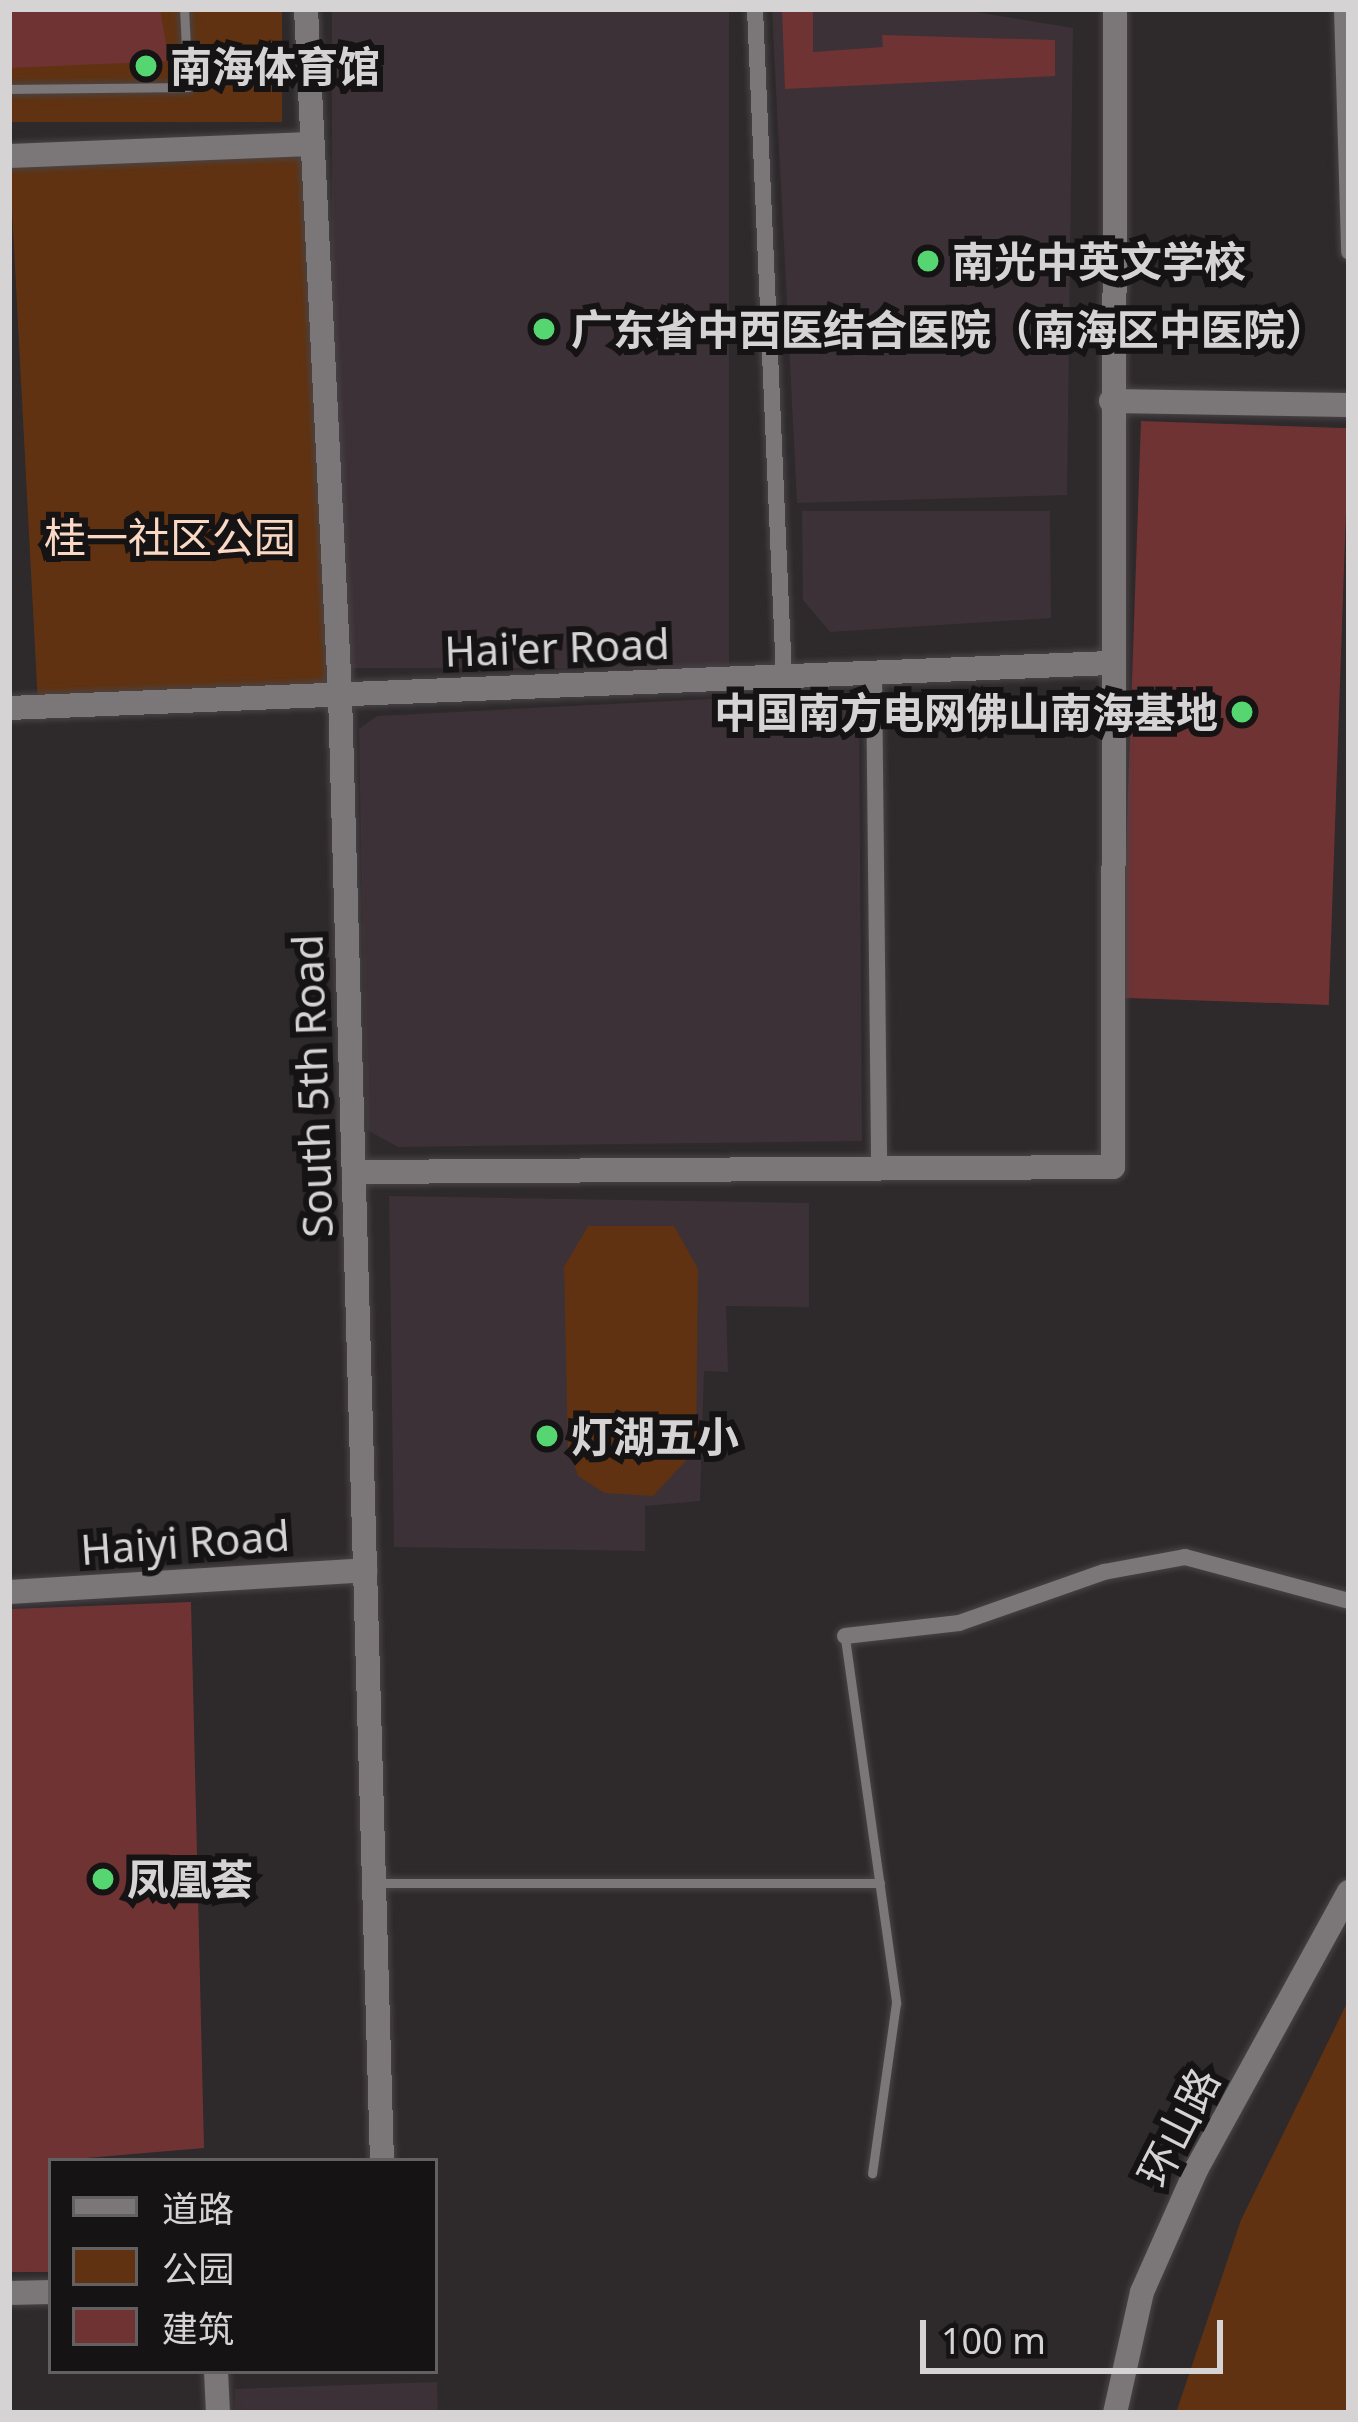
<!DOCTYPE html>
<meta charset="utf-8">
<style>
body{margin:0}
#map{position:relative;width:1358px;height:2422px;overflow:hidden;background:#2e292b;font-family:"Noto Sans","Noto Sans SC",sans-serif}
div>[style]{position:absolute}
.built>*{inset:0;background:#3c3136;transform-origin:0 0}
.green>*{inset:0;background:#603211;transform-origin:0 0}
.building>*{inset:0;background:#703334;transform-origin:0 0}
.roads{filter:drop-shadow(0 0 3px #484446) drop-shadow(0 0 3px #484446)}
.lane>*{height:9px;margin:-4.5px;padding:0 4.5px;transform-origin:4.5px;border-radius:4.5px;background:#7b7678}
.street>*{height:16px;margin:-8px;padding:0 8px;transform-origin:8px;border-radius:8px;background:#7b7678}
.secondary>*{height:24px;margin:-12px;padding:0 12px;transform-origin:12px;border-radius:12px;background:#7b7678}
.dots>*{width:33px;height:33px;translate:-50% -50%;box-sizing:border-box;border:6px solid #151314;border-radius:50%}
span{translate:-50% -50%;white-space:nowrap;text-align:center;line-height:1.15;-webkit-text-stroke:12px #151314;paint-order:stroke}
.poi-label{font-size:42px;color:#d6d3d5;font-weight:700}
.left{translate:0 -50%;text-align:left}
.right{translate:-100% -50%;text-align:right}
.park-label{font-size:42px;color:#fad8c4}
.street-label{font-size:42px;color:#d6d3d5}
.frame{position:absolute;inset:0;border:12px solid #d6d3d5;pointer-events:none}
.legend{position:absolute;left:48px;top:2158px;width:390px;height:216px;box-sizing:border-box;background:#151314;border:3px solid #626061;margin:0;padding:15px 21px;list-style:none;font-size:36px;color:#d6d3d5}
.legend li{display:flex;align-items:center;gap:24px;height:60px}
.legend b{width:60px;border:3px solid #626061}
.scale{position:absolute;left:920px;top:2320px;width:303px;height:54px;box-sizing:border-box;border:6px solid #d6d3d5;border-top:0;padding-left:15px;font-size:36px;line-height:42px;white-space:nowrap;color:#d6d3d5;-webkit-text-stroke:9px #151314;paint-order:stroke}
</style>
<div id="map">
<div class="built">
<i style="left:332px;top:9px;width:397px;height:659px"></i>
<i style="clip-path:polygon(772px 9px,958px 9px,1073px 28px,1067px 495px,797px 503px)"></i>
<i style="clip-path:polygon(802px 511px,1050px 511px,1051px 618px,830px 632px,803px 600px)"></i>
<i style="clip-path:polygon(847px 692px,859px 704px,862px 1141px,398px 1147px,367px 1130px,359px 729px,377px 716px)"></i>
<i style="clip-path:polygon(389px 1196px,809px 1203px,809px 1307px,726px 1306px,728px 1372px,704px 1371px,700px 1501px,645px 1506px,645px 1551px,394px 1547px)"></i>
<i style="clip-path:polygon(437px 2382px,438px 2413px,235px 2413px,235px 2389px)"></i>
</div>
<div class="green">
<i style="left:9px;top:9px;width:273px;height:113px"></i>
<i style="left:311px;top:144px;width:552px;height:302px;rotate:87deg"></i>
<i style="clip-path:polygon(588px 1226px,674px 1226px,698px 1269px,696px 1450px,653px 1496px,605px 1493px,578px 1476px,568px 1448px,564px 1267px)"></i>
<i style="clip-path:polygon(1349px 1999px,1349px 2413px,1176px 2413px,1241px 2220px)"></i>
</div>
<div class="building">
<i style="clip-path:polygon(9px 9px,160px 9px,169px 61px,9px 68px)"></i>
<i style="clip-path:polygon(782px 9px,813px 9px,813px 52px,883px 47px,882px 35px,1055px 40px,1055px 76px,785px 89px)"></i>
<i style="left:1141px;top:421px;width:208px;height:577px;rotate:2deg"></i>
<i style="clip-path:polygon(191px 1602px,204px 2148px,51px 2161px,51px 2272px,9px 2272px,9px 1609px)"></i>
</div>
<div class="roads">
<div class="lane">
<i style="left:9px;top:89px;width:179px;rotate:-0.6deg"></i>
<i style="left:188px;top:87px;width:78px;rotate:-92.9deg"></i>
<i style="left:845px;top:1638px;width:369px;rotate:82deg"></i>
<i style="left:896px;top:2003px;width:172px;rotate:98deg"></i>
<i style="left:379px;top:1883px;width:501px"></i>
</div>
<div class="street">
<i style="left:755px;top:9px;width:668px;rotate:87.51deg"></i>
<i style="left:1342px;top:9px;width:243px;rotate:88.3deg"></i>
<i style="left:874px;top:673px;width:494px;rotate:89.4deg"></i>
<i style="left:845px;top:1636px;width:115px;rotate:-6.5deg"></i>
<i style="left:959px;top:1623px;width:154px;rotate:-19.4deg"></i>
<i style="left:1104px;top:1572px;width:82px;rotate:-10.5deg"></i>
<i style="left:1185px;top:1557px;width:170px;rotate:15deg"></i>
</div>
<div class="secondary">
<i style="left:306px;top:9px;width:687px;rotate:87.16deg"></i>
<i style="left:340px;top:695px;width:1467px;rotate:88.36deg"></i>
<i style="left:9px;top:156px;width:302px;rotate:-2.3deg"></i>
<i style="left:1111px;top:401px;width:238px;rotate:1deg"></i>
<i style="left:9px;top:708px;width:1100px;rotate:-2.34deg"></i>
<i style="left:354px;top:1172px;width:759px;rotate:-0.38deg"></i>
<i style="left:1113px;top:1167px;width:1158px;rotate:-89.9deg"></i>
<i style="left:9px;top:1592px;width:357px;rotate:-3.5deg"></i>
<i style="left:9px;top:2293px;width:42px;rotate:-1.4deg"></i>
<i style="left:216px;top:2371px;width:42px;rotate:87.3deg"></i>
<i style="left:1115px;top:2413px;width:124px;rotate:-77.4deg"></i>
<i style="left:1142px;top:2292px;width:136px;rotate:-66.1deg"></i>
<i style="left:1197px;top:2168px;width:315px;rotate:-61.2deg"></i>
</div>
</div>
<div class="dots">
<i style="left:146px;top:66px;background:#55d671"></i>
<i style="left:928px;top:261px;background:#55d671"></i>
<i style="left:544px;top:329px;background:#55d671"></i>
<i style="left:1242px;top:712px;background:#55d671"></i>
<i style="left:547px;top:1436px;background:#55d671"></i>
<i style="left:103px;top:1879px;background:#55d671"></i>
</div>
<div class="poi-label">
<span class="left" style="left:170px;top:66px">南海体育馆</span>
<span class="left" style="left:952px;top:261px">南光中英文学校</span>
<span class="left" style="left:571px;top:329px">广东省中西医结合医院（南海区中医院）</span>
<span class="right" style="left:1218px;top:712px">中国南方电网佛山南海基地</span>
<span class="left" style="left:571px;top:1436px">灯湖五小</span>
<span class="left" style="left:127px;top:1879px">凤凰荟</span>
</div>
<div class="park-label">
<span style="left:170px;top:537px">桂一社区公园</span>
</div>
<div class="street-label">
<span style="left:557px;top:647px;rotate:-2deg">Hai'er Road</span>
<span style="left:312px;top:1086px;rotate:-92deg">South 5th Road</span>
<span style="left:185px;top:1542px;rotate:-4deg">Haiyi Road</span>
<span style="left:1178px;top:2127px;rotate:-63deg">环山路</span>
</div>
<div class="frame"></div>
<ul class="legend">
<li><b style="height:15px;background:#7b7678"></b>道路</li>
<li><b style="height:33px;background:#603211"></b>公园</li>
<li><b style="height:33px;background:#703334"></b>建筑</li>
</ul>
<div class="scale">100 m</div>
</div>
